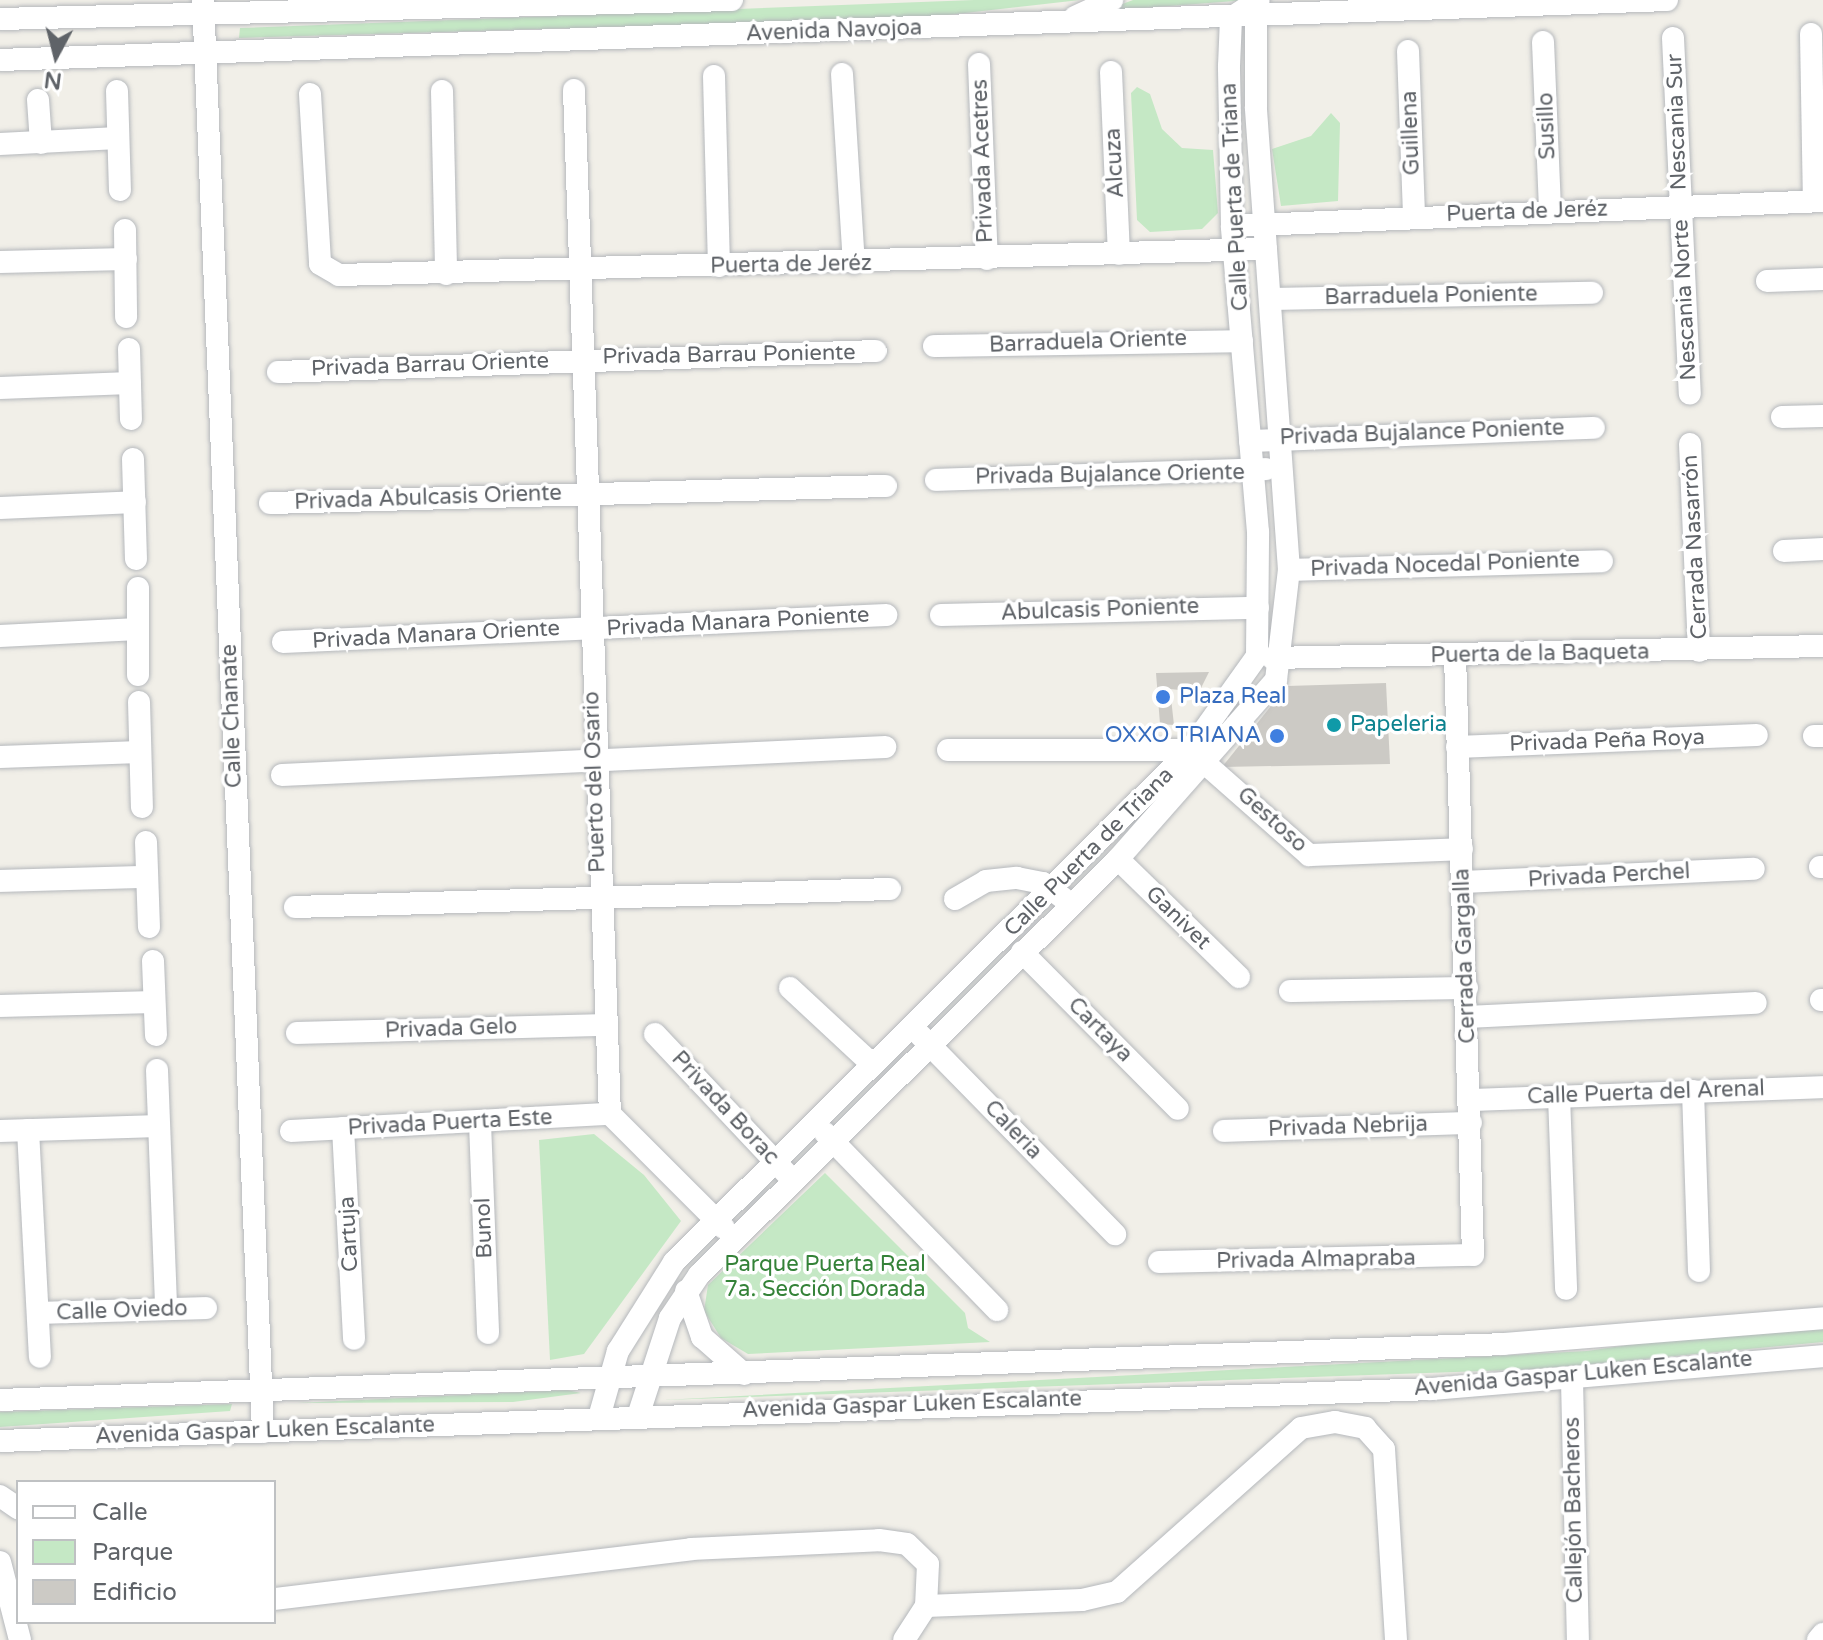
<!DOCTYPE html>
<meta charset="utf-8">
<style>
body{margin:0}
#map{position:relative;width:1823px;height:1640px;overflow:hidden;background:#f1efe8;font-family:"Varela Round",sans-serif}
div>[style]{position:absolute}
.green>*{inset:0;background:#c5e8c5}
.building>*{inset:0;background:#cccac5}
.roads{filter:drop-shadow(0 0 2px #b5b8bc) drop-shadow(0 0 2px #b5b8bc)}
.minor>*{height:22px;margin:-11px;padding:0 11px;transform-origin:11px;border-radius:11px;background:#fff}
.dots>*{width:22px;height:22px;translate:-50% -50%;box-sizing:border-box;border:4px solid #fff;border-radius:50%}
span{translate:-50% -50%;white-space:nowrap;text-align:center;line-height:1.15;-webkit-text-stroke:7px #fff;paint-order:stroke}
.street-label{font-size:22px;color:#5f6368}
.shop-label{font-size:22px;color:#366cbe}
.left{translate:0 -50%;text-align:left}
.right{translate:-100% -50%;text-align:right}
.culture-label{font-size:22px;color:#0d838f}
.park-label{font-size:22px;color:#348238}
.legend{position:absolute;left:16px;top:1480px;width:260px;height:144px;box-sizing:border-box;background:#fff;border:2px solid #bfc1c3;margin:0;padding:10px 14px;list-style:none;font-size:24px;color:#5f6368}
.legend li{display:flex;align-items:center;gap:16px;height:40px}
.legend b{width:40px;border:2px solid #bfc1c3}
.north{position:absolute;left:16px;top:16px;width:80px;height:80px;-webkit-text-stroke:6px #fff;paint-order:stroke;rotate:187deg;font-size:22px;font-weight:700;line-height:32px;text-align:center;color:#5f6368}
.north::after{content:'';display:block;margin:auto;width:28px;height:36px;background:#5f6368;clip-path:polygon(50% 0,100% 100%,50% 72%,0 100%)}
</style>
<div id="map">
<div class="green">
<i style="clip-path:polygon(974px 0,1080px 0,921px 18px,239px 38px,240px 28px)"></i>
<i style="clip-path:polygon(1133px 0,1248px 0,1104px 11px)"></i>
<i style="clip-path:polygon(1137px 87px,1150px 94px,1162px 129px,1182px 148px,1213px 150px,1218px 213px,1202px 229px,1150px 232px,1137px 220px,1131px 93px)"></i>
<i style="clip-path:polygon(1331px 113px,1340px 123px,1338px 201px,1281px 206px,1272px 149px,1311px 136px)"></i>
<i style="clip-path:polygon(594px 1134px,644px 1175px,681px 1221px,584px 1354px,550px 1360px,539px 1140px)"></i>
<i style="clip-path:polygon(825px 1173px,965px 1313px,968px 1328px,990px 1342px,748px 1354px,721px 1338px,704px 1311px,708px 1285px)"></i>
<i style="clip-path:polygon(1823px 1329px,1823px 1342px,1539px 1369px,663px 1400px,1587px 1351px,1704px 1334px)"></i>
<i style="clip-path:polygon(567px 1390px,581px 1393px,513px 1402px,297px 1403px)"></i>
<i style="clip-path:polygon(232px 1404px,230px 1411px,0 1427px,0 1412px)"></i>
</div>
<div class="building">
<i style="clip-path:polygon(1209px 672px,1199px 692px,1170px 689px,1174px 725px,1160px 724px,1156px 673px)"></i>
<i style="clip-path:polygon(1386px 683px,1390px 764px,1222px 767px,1287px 686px)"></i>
</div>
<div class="roads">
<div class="minor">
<i style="left:203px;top:0;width:1433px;rotate:87.6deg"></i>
<i style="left:1075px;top:17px;width:41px;rotate:-24.7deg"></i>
<i style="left:0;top:19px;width:732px;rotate:-1.49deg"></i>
<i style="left:1811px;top:34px;width:167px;rotate:89deg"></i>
<i style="left:1673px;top:38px;width:356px;rotate:87.3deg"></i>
<i style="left:1543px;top:42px;width:169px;rotate:87.6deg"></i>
<i style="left:1408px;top:51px;width:165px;rotate:87.9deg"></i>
<i style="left:0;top:60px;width:1668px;rotate:-2.06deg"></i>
<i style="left:979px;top:64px;width:195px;rotate:87.7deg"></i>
<i style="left:1111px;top:72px;width:182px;rotate:87.5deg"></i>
<i style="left:842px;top:74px;width:189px;rotate:86.4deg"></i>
<i style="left:714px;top:76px;width:190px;rotate:88.5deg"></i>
<i style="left:574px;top:90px;width:1025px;rotate:87.99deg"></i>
<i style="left:610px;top:1114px;width:161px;rotate:45deg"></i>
<i style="left:117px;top:91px;width:99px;rotate:88.3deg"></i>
<i style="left:442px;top:91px;width:183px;rotate:88.7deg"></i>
<i style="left:310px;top:94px;width:170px;rotate:86.6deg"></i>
<i style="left:320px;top:264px;width:22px;rotate:30deg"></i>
<i style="left:339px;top:275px;width:927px;rotate:-1.61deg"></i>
<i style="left:38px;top:100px;width:43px;rotate:86deg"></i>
<i style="left:0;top:144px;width:118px;rotate:-2.9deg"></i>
<i style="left:1232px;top:226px;width:592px;rotate:-2.42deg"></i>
<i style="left:125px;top:230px;width:87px;rotate:89.3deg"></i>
<i style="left:0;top:262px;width:126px;rotate:-1.4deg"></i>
<i style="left:1767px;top:281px;width:56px;rotate:-2deg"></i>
<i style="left:1270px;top:299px;width:322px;rotate:-1.1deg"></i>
<i style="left:934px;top:346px;width:308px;rotate:-0.9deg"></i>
<i style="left:129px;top:349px;width:70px;rotate:88.4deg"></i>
<i style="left:278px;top:372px;width:598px;rotate:-2.01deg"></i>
<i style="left:0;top:388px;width:130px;rotate:-2.2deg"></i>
<i style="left:1782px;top:417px;width:41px;rotate:-1.4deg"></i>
<i style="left:1250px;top:441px;width:344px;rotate:-2.2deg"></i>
<i style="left:1690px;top:444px;width:207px;rotate:87.5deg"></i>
<i style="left:133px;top:459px;width:100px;rotate:88.3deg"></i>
<i style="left:936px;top:480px;width:330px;rotate:-1.9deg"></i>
<i style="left:270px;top:503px;width:616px;rotate:-1.58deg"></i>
<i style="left:0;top:508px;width:135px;rotate:-2.5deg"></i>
<i style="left:1784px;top:551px;width:39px;rotate:-3deg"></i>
<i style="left:1289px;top:570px;width:313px;rotate:-1.6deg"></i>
<i style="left:138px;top:588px;width:87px;rotate:90deg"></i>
<i style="left:941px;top:615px;width:317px;rotate:-1.3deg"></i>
<i style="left:0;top:636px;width:138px;rotate:-2.9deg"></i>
<i style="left:283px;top:642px;width:604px;rotate:-2.56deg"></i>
<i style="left:1272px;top:658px;width:551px;rotate:-1.25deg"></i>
<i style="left:139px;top:702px;width:105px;rotate:88.4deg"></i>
<i style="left:1814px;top:736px;width:9px"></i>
<i style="left:1457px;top:747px;width:300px;rotate:-2.3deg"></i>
<i style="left:948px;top:750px;width:242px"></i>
<i style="left:1190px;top:750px;width:159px;rotate:41.4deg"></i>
<i style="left:1309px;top:855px;width:153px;rotate:-2.2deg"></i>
<i style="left:0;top:757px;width:140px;rotate:-2deg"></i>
<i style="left:282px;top:775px;width:604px;rotate:-2.66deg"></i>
<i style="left:146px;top:842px;width:85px;rotate:88deg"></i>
<i style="left:1118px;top:859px;width:169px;rotate:44.3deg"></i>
<i style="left:1820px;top:867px;width:3px"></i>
<i style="left:0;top:881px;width:147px;rotate:-1.6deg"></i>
<i style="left:1463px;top:882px;width:291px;rotate:-2.6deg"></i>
<i style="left:955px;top:899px;width:36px;rotate:-30deg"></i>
<i style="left:986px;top:881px;width:31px;rotate:-6deg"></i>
<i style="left:1017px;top:878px;width:26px;rotate:11deg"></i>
<i style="left:1043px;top:883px;width:25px;rotate:37deg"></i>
<i style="left:295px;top:907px;width:595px;rotate:-1.73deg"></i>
<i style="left:1022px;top:952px;width:221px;rotate:45.2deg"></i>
<i style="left:153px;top:961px;width:74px;rotate:87.7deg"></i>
<i style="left:790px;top:988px;width:113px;rotate:42.9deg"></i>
<i style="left:1290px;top:991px;width:177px;rotate:-1deg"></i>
<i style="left:1821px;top:1000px;width:2px"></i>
<i style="left:0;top:1006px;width:154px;rotate:-1.5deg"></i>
<i style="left:1467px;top:1017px;width:289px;rotate:-2.8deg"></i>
<i style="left:297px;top:1033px;width:309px;rotate:-1.5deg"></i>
<i style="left:655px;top:1034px;width:191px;rotate:46.7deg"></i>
<i style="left:920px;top:1035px;width:279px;rotate:45.6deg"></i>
<i style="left:157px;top:1070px;width:238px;rotate:87.8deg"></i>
<i style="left:1693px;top:1091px;width:180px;rotate:88.1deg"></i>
<i style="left:1559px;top:1096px;width:193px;rotate:87.9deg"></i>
<i style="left:1470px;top:1100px;width:353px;rotate:-2.1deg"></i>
<i style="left:480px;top:1123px;width:210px;rotate:87.8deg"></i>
<i style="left:343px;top:1128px;width:211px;rotate:87deg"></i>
<i style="left:28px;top:1130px;width:227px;rotate:87deg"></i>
<i style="left:0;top:1131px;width:159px;rotate:-1.8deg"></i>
<i style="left:291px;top:1131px;width:319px;rotate:-3.1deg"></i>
<i style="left:1224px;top:1131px;width:247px;rotate:-1.9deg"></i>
<i style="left:825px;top:1133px;width:247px;rotate:45.8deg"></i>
<i style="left:1159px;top:1262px;width:314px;rotate:-1.3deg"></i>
<i style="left:1473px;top:1255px;width:599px;rotate:-91.72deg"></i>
<i style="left:686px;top:1291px;width:49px;rotate:70.8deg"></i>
<i style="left:702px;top:1337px;width:56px;rotate:41.4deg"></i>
<i style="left:39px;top:1313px;width:167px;rotate:-1.7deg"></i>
<i style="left:1572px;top:1380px;width:260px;rotate:88.7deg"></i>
<i style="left:0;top:1400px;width:1504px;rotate:-2.13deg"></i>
<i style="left:1503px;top:1344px;width:321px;rotate:-4.6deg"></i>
<i style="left:639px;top:1413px;width:100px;rotate:-71.9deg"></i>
<i style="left:670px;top:1318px;width:52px;rotate:-56deg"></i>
<i style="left:699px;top:1275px;width:590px;rotate:-44.79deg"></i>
<i style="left:1118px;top:859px;width:239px;rotate:-48.6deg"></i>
<i style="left:1276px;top:680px;width:111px;rotate:-83.3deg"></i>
<i style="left:1289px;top:570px;width:464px;rotate:-94.1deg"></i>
<i style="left:1256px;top:107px;width:90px;rotate:-90deg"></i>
<i style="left:600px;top:1414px;width:66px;rotate:-74.1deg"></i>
<i style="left:618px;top:1351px;width:105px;rotate:-57.8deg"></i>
<i style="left:674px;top:1262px;width:727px;rotate:-44.78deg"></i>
<i style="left:1190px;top:750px;width:115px;rotate:-54.5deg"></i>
<i style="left:1257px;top:656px;width:124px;rotate:-89.5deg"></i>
<i style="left:1258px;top:532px;width:307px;rotate:-94.9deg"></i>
<i style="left:1232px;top:226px;width:160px;rotate:-91.1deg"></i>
<i style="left:1229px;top:66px;width:48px;rotate:-87.6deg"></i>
<i style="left:1231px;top:18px;width:33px;rotate:-33deg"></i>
<i style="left:0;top:1441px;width:1432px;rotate:-2.08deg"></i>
<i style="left:1431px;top:1389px;width:393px;rotate:-4.8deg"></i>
<i style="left:0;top:1496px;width:22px;rotate:34deg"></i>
<i style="left:0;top:1562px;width:81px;rotate:75.6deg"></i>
<i style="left:274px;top:1599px;width:420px;rotate:-6.8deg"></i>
<i style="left:691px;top:1549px;width:188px;rotate:-2.7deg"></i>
<i style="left:879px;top:1540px;width:28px;rotate:8deg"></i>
<i style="left:907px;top:1544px;width:29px;rotate:44deg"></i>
<i style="left:928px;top:1564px;width:42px;rotate:92.7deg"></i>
<i style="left:926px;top:1606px;width:40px;rotate:122.9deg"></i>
<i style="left:926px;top:1606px;width:156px;rotate:-2.2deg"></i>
<i style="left:1082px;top:1600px;width:36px;rotate:-13deg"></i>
<i style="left:1117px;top:1592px;width:246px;rotate:-41.7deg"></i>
<i style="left:1301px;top:1428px;width:35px;rotate:-10deg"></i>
<i style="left:1335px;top:1422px;width:31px;rotate:11deg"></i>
<i style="left:1365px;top:1428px;width:28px;rotate:48deg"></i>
<i style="left:1384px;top:1449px;width:191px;rotate:86.4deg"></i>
<i style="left:1818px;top:1640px;width:8px;rotate:-50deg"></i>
</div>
</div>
<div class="dots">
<i style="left:1163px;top:697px;background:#3f7fe0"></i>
<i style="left:1334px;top:725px;background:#0f9aa8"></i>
<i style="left:1277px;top:736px;background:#3f7fe0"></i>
</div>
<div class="street-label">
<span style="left:834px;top:31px;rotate:-2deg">Avenida Navojoa</span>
<span style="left:1677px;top:122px;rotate:-92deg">Nescania Sur</span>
<span style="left:1547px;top:126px;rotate:-92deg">Susillo</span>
<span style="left:1411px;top:133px;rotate:-92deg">Guillena</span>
<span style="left:983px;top:161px;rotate:-92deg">Privada Acetres</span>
<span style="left:1115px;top:163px;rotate:-93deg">Alcuza</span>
<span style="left:1235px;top:197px;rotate:-93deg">Calle Puerta de Triana</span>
<span style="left:1527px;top:212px;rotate:-2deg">Puerta de Jeréz</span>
<span style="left:791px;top:265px;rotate:-1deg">Puerta de Jeréz</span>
<span style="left:1431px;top:296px;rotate:-1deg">Barraduela Poniente</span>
<span style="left:1685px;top:300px;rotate:-93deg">Nescania Norte</span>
<span style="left:1088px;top:342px;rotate:-2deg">Barraduela Oriente</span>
<span style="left:729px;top:355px;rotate:-1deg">Privada Barrau Poniente</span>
<span style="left:430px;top:365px;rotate:-2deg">Privada Barrau Oriente</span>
<span style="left:1422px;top:433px;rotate:-2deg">Privada Bujalance Poniente</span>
<span style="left:1110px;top:475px;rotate:-1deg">Privada Bujalance Oriente</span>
<span style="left:428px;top:498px;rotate:-2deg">Privada Abulcasis Oriente</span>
<span style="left:1695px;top:547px;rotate:-93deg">Cerrada Nasarrón</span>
<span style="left:1445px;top:565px;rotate:-2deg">Privada Nocedal Poniente</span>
<span style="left:1100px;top:610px;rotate:-2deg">Abulcasis Poniente</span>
<span style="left:738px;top:622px;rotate:-3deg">Privada Manara Poniente</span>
<span style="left:436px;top:635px;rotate:-3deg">Privada Manara Oriente</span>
<span style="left:1540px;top:654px;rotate:-1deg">Puerta de la Baqueta</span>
<span style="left:232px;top:716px;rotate:-92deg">Calle Chanate</span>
<span style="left:1607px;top:741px;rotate:-2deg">Privada Peña Roya</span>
<span style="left:595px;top:782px;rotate:-92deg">Puerto del Osario</span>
<span style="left:1272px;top:820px;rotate:42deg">Gestoso</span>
<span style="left:1089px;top:852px;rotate:-45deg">Calle Puerta de Triana</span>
<span style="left:1609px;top:876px;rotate:-3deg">Privada Perchel</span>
<span style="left:1178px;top:918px;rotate:44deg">Ganivet</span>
<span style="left:1465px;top:956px;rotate:-92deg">Cerrada Gargalla</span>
<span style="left:451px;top:1029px;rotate:-2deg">Privada Gelo</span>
<span style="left:1100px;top:1030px;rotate:45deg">Cartaya</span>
<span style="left:1646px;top:1093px;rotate:-2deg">Calle Puerta del Arenal</span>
<span style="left:725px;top:1108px;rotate:47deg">Privada Borac</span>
<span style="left:450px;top:1123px;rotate:-3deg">Privada Puerta Este</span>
<span style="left:1348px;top:1127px;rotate:-2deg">Privada Nebrija</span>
<span style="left:1013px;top:1130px;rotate:46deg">Caleria</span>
<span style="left:484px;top:1228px;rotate:-92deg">Bunol</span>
<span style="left:349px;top:1234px;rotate:-93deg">Cartuja</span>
<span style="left:1316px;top:1260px;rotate:-1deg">Privada Almapraba</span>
<span style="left:122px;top:1311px;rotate:-2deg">Calle Oviedo</span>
<span style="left:1583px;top:1374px;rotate:-5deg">Avenida Gaspar Luken Escalante</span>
<span style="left:912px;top:1405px;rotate:-2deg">Avenida Gaspar Luken Escalante</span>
<span style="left:265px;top:1431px;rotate:-2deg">Avenida Gaspar Luken Escalante</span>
<span style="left:1574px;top:1510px;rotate:-91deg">Callejón Bacheros</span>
</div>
<div class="shop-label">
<span class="left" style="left:1179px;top:697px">Plaza Real</span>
<span class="right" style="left:1261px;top:736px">OXXO TRIANA</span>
</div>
<div class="culture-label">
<span class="left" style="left:1350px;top:725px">Papeleria</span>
</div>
<div class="park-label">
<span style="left:825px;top:1277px">Parque Puerta Real<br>7a. Sección Dorada</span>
</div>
<ul class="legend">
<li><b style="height:10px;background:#fff"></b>Calle</li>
<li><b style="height:22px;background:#c5e8c5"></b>Parque</li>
<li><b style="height:22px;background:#cccac5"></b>Edificio</li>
</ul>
<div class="north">N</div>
</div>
